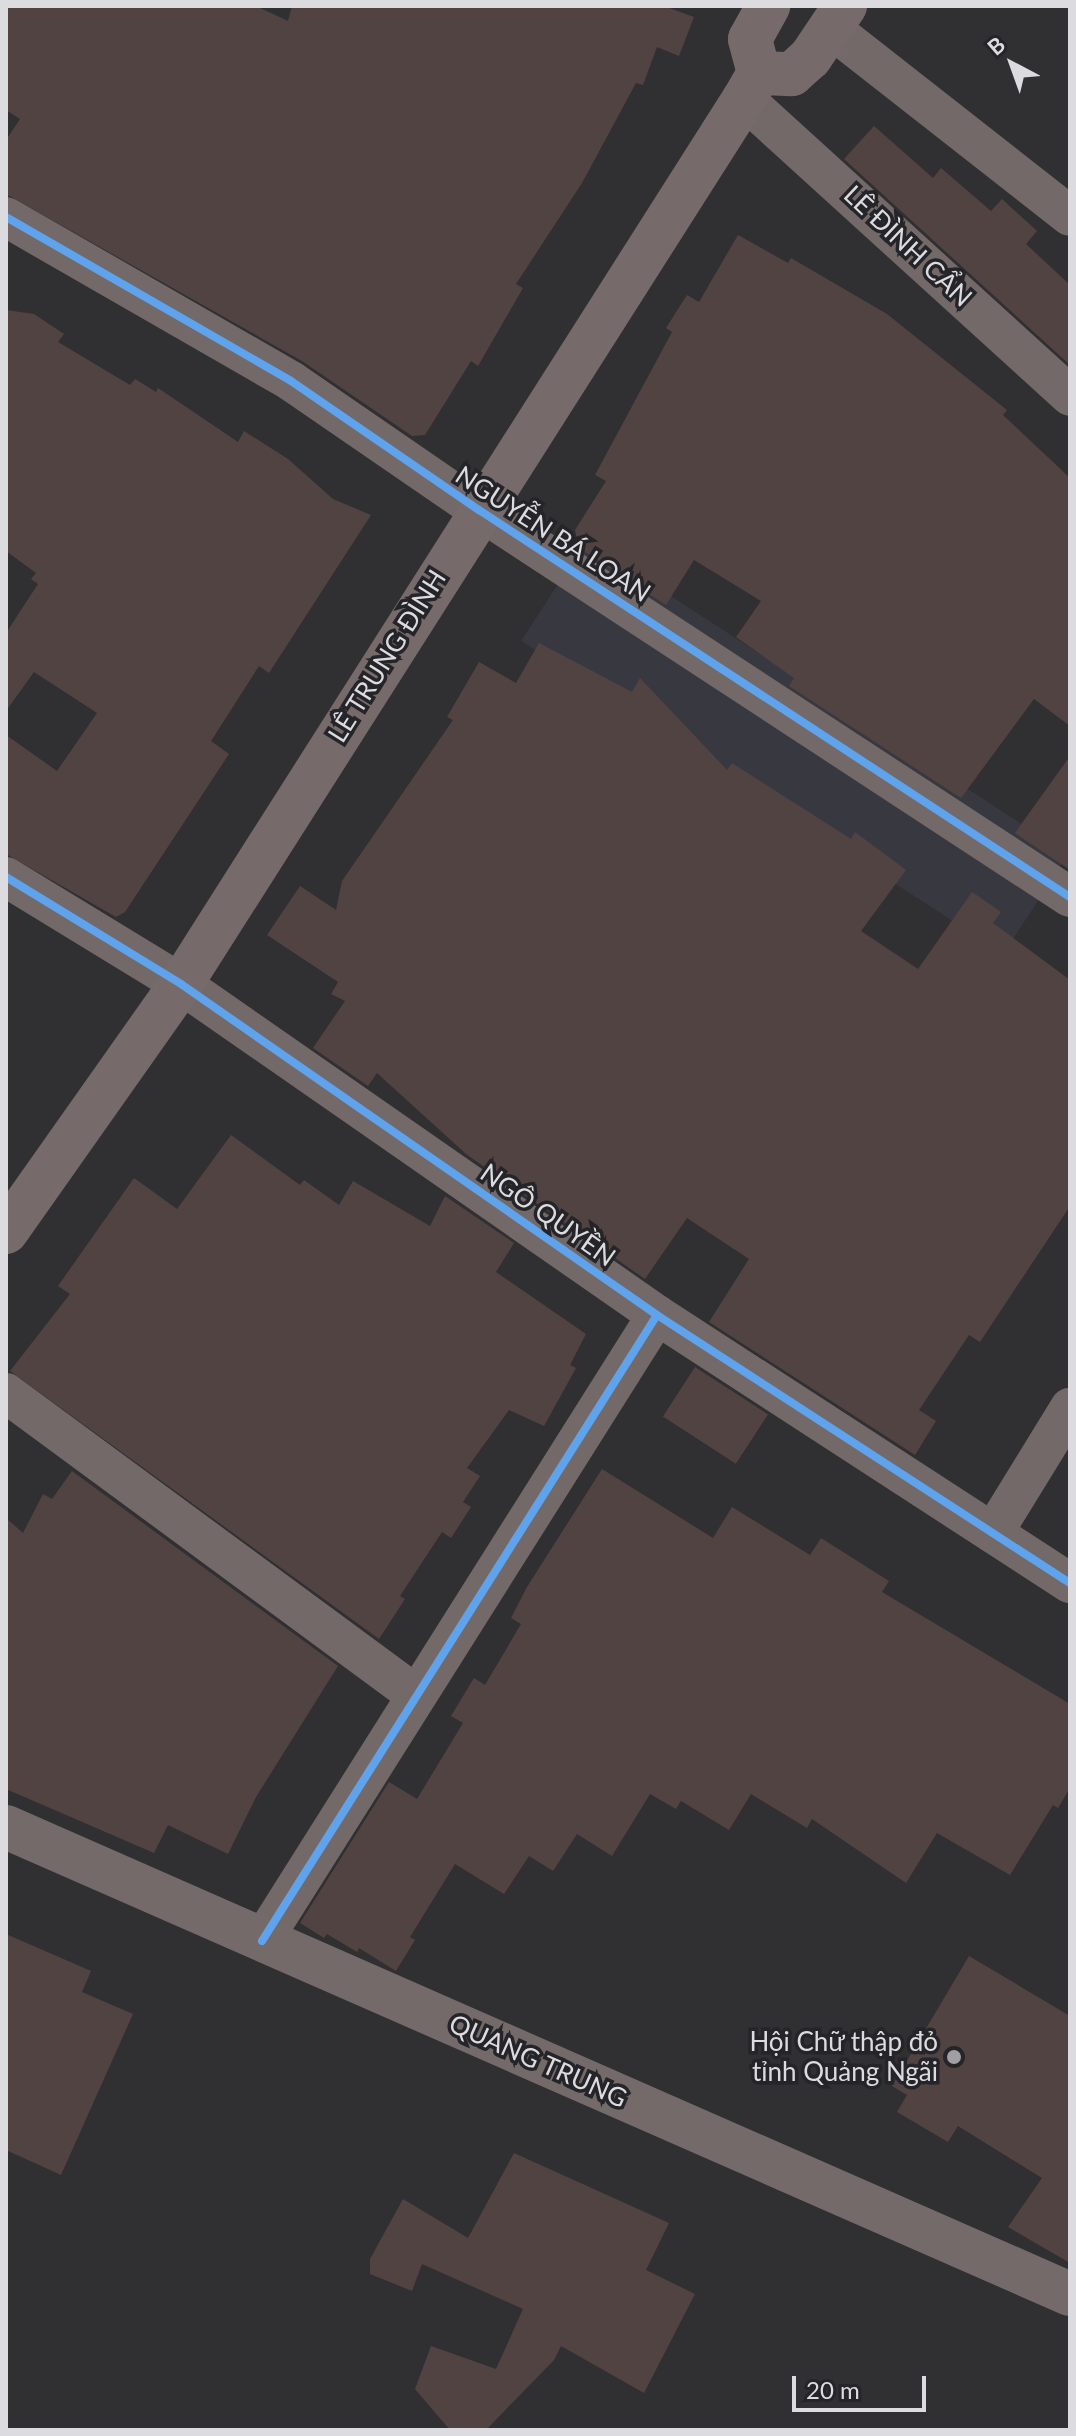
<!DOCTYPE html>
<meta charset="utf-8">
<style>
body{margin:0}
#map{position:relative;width:1076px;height:2436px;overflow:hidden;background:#302f32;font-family:Lato,sans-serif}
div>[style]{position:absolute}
.built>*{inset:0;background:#383841;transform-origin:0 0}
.building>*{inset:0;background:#524343;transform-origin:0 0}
.street>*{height:40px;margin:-20px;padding:0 20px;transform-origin:20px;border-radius:20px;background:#726968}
.secondary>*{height:44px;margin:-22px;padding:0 22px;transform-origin:22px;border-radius:22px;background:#766a6a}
.primary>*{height:44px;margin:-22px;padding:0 22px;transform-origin:22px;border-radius:22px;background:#736a69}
.cycleway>*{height:8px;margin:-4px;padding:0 4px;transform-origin:4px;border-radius:4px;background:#60a3ed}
.dots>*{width:22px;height:22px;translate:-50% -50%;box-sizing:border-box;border:4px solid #252529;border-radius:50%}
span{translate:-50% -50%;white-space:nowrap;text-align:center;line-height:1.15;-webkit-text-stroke:7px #252529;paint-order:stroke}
.street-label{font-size:26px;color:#dcdbdf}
.poi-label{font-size:26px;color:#dcdbdf}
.right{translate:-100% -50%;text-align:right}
.frame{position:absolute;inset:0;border:8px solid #dcdbdf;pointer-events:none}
.north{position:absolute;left:972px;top:24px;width:80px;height:80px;-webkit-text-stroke:6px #252529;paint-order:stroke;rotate:319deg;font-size:22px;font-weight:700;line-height:32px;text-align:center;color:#dcdbdf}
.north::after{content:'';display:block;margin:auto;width:28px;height:36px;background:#dcdbdf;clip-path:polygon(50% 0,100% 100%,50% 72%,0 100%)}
.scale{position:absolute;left:792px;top:2376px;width:134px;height:36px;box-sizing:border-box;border:4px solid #dcdbdf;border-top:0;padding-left:10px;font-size:24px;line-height:28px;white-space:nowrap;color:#dcdbdf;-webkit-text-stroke:6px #252529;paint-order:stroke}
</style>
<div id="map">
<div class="built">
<i style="left:586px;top:541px;width:575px;height:119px;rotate:33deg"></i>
</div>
<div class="building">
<i style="clip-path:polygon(6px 6px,256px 6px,288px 21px,292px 6px,664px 6px,694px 17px,679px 56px,657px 47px,643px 85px,636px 83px,582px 183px,516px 284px,523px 288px,478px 366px,471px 361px,425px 435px,412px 436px,302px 361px,6px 194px,6px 140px,20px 119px,6px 110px)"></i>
<i style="clip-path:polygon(874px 126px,933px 178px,941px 168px,991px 211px,1002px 199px,1037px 231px,1026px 244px,1070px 285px,1070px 365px,844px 159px)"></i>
<i style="clip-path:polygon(738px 235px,788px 263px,791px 258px,887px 314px,1007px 410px,1003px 415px,1070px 478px,1070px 726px,1034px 699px,961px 798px,789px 686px,794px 678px,736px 637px,761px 601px,694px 560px,666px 605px,579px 548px,575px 530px,606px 481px,595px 475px,672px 332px,666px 328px,687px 295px,699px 302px)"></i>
<i style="clip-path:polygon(6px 310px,34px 314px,64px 334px,58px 342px,130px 385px,135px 379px,156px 392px,158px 388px,238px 442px,244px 431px,288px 459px,333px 499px,371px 515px,269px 673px,259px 666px,211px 741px,229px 754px,125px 912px,116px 917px,6px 854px,6px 735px,57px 771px,97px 713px,34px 672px,6px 711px,6px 633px,38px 584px,31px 579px,36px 573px,6px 551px)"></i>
<i style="clip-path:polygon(539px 643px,632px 692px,640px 678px,727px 770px,732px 763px,851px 839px,855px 832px,906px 870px,861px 931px,918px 969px,972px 892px,1001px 912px,993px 923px,1070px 980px,1070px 1206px,980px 1342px,969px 1335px,919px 1410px,936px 1421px,915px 1455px,709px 1322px,749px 1259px,687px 1218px,645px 1279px,466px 1154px,377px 1073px,368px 1086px,313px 1048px,345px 1001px,331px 994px,338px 982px,267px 935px,300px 886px,336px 910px,342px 881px,453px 720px,447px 717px,479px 662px,516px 683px)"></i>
<i style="clip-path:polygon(1070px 756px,1070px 870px,1015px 833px)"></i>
<i style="clip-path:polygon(231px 1135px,300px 1185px,304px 1180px,339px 1205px,353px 1181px,430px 1226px,445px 1196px,514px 1243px,496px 1272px,586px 1334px,570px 1365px,576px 1368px,544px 1426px,509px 1410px,467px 1468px,480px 1476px,463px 1502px,471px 1507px,451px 1538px,442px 1532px,400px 1596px,405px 1599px,379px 1639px,10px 1371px,70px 1294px,58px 1286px,134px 1178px,177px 1209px)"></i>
<i style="left:695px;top:1367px;width:87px;height:59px;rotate:33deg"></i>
<i style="clip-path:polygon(602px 1469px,713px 1538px,732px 1507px,810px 1555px,821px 1538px,889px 1581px,882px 1592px,1070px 1704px,1070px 1788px,1058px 1808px,1053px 1805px,1010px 1875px,937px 1833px,906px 1883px,812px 1819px,807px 1828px,751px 1794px,729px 1830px,681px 1801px,676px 1809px,650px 1794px,612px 1856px,577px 1834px,553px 1871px,529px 1856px,504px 1894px,455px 1864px,410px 1937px,415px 1940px,396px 1971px,359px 1948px,357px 1952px,327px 1934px,324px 1938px,300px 1923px,389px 1782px,417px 1799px,463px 1723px,451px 1716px,474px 1678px,485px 1685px,521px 1624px,511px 1618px,527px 1587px)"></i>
<i style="clip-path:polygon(72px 1471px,338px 1666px,256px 1797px,228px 1854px,168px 1825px,154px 1853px,6px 1789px,6px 1518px,23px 1533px,43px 1494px,52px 1499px)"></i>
<i style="clip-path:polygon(6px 1934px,91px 1971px,82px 1992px,133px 2014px,61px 2175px,6px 2150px)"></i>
<i style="clip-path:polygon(969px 1956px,1070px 2016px,1070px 2263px,1008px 2227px,1042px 2178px,958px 2126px,948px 2142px,897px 2112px,907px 2095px,892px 2086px)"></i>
<i style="clip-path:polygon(514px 2153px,669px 2223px,646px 2270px,695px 2294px,644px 2393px,561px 2346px,554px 2360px,486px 2430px,450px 2430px,415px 2389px,431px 2346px,496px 2369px,523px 2309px,422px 2264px,412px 2291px,370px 2274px,370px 2259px,403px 2199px,468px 2238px)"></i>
</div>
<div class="street">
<i style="left:829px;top:27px;width:306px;rotate:38.1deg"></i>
<i style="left:744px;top:99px;width:441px;rotate:42.3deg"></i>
<i style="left:6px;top:217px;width:329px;rotate:29.9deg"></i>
<i style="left:291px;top:381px;width:228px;rotate:34.5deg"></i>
<i style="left:479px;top:510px;width:706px;rotate:33.22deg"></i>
<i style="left:6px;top:877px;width:205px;rotate:31.4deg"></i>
<i style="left:181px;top:984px;width:580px;rotate:34.81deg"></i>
<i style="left:657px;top:1315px;width:492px;rotate:33deg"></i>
<i style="left:6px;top:1393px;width:509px;rotate:36.37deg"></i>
<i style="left:993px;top:1533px;width:147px;rotate:-58.4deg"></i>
<i style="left:262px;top:1941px;width:740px;rotate:-57.75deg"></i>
</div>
<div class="secondary">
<i style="left:759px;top:73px;width:33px;rotate:2deg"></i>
<i style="left:792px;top:74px;width:24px;rotate:-42deg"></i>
<i style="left:810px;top:58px;width:63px;rotate:-56.1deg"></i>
<i style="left:6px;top:1232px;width:304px;rotate:-54.8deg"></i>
<i style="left:181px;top:984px;width:1049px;rotate:-57.54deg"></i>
<i style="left:744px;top:99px;width:30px;rotate:-60deg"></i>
<i style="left:759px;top:73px;width:35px;rotate:-105deg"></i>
<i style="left:750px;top:39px;width:38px;rotate:-61deg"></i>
</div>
<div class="primary">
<i style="left:6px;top:1827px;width:1162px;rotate:23.7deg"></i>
</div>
<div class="cycleway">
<i style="left:6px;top:217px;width:329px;rotate:29.9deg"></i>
<i style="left:291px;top:381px;width:228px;rotate:34.5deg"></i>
<i style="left:479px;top:510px;width:706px;rotate:33.22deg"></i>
<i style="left:6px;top:877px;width:205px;rotate:31.4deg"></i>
<i style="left:181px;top:984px;width:580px;rotate:34.81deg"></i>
<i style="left:657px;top:1315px;width:492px;rotate:33deg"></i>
<i style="left:262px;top:1941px;width:740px;rotate:-57.75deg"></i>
</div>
<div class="dots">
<i style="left:954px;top:2057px;background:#a09fa2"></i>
</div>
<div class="street-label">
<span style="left:908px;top:246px;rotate:43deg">LÊ ĐÌNH CẨN</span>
<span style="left:553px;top:534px;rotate:33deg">NGUYỄN BÁ LOAN</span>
<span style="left:387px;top:656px;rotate:-58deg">LÊ TRUNG ĐÌNH</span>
<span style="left:548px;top:1215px;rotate:35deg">NGÔ QUYỀN</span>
<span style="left:538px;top:2061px;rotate:24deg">QUANG TRUNG</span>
</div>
<div class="poi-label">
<span class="right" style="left:938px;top:2057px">Hội Chữ thập đỏ<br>tỉnh Quảng Ngãi</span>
</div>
<div class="frame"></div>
<div class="north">B</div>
<div class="scale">20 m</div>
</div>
